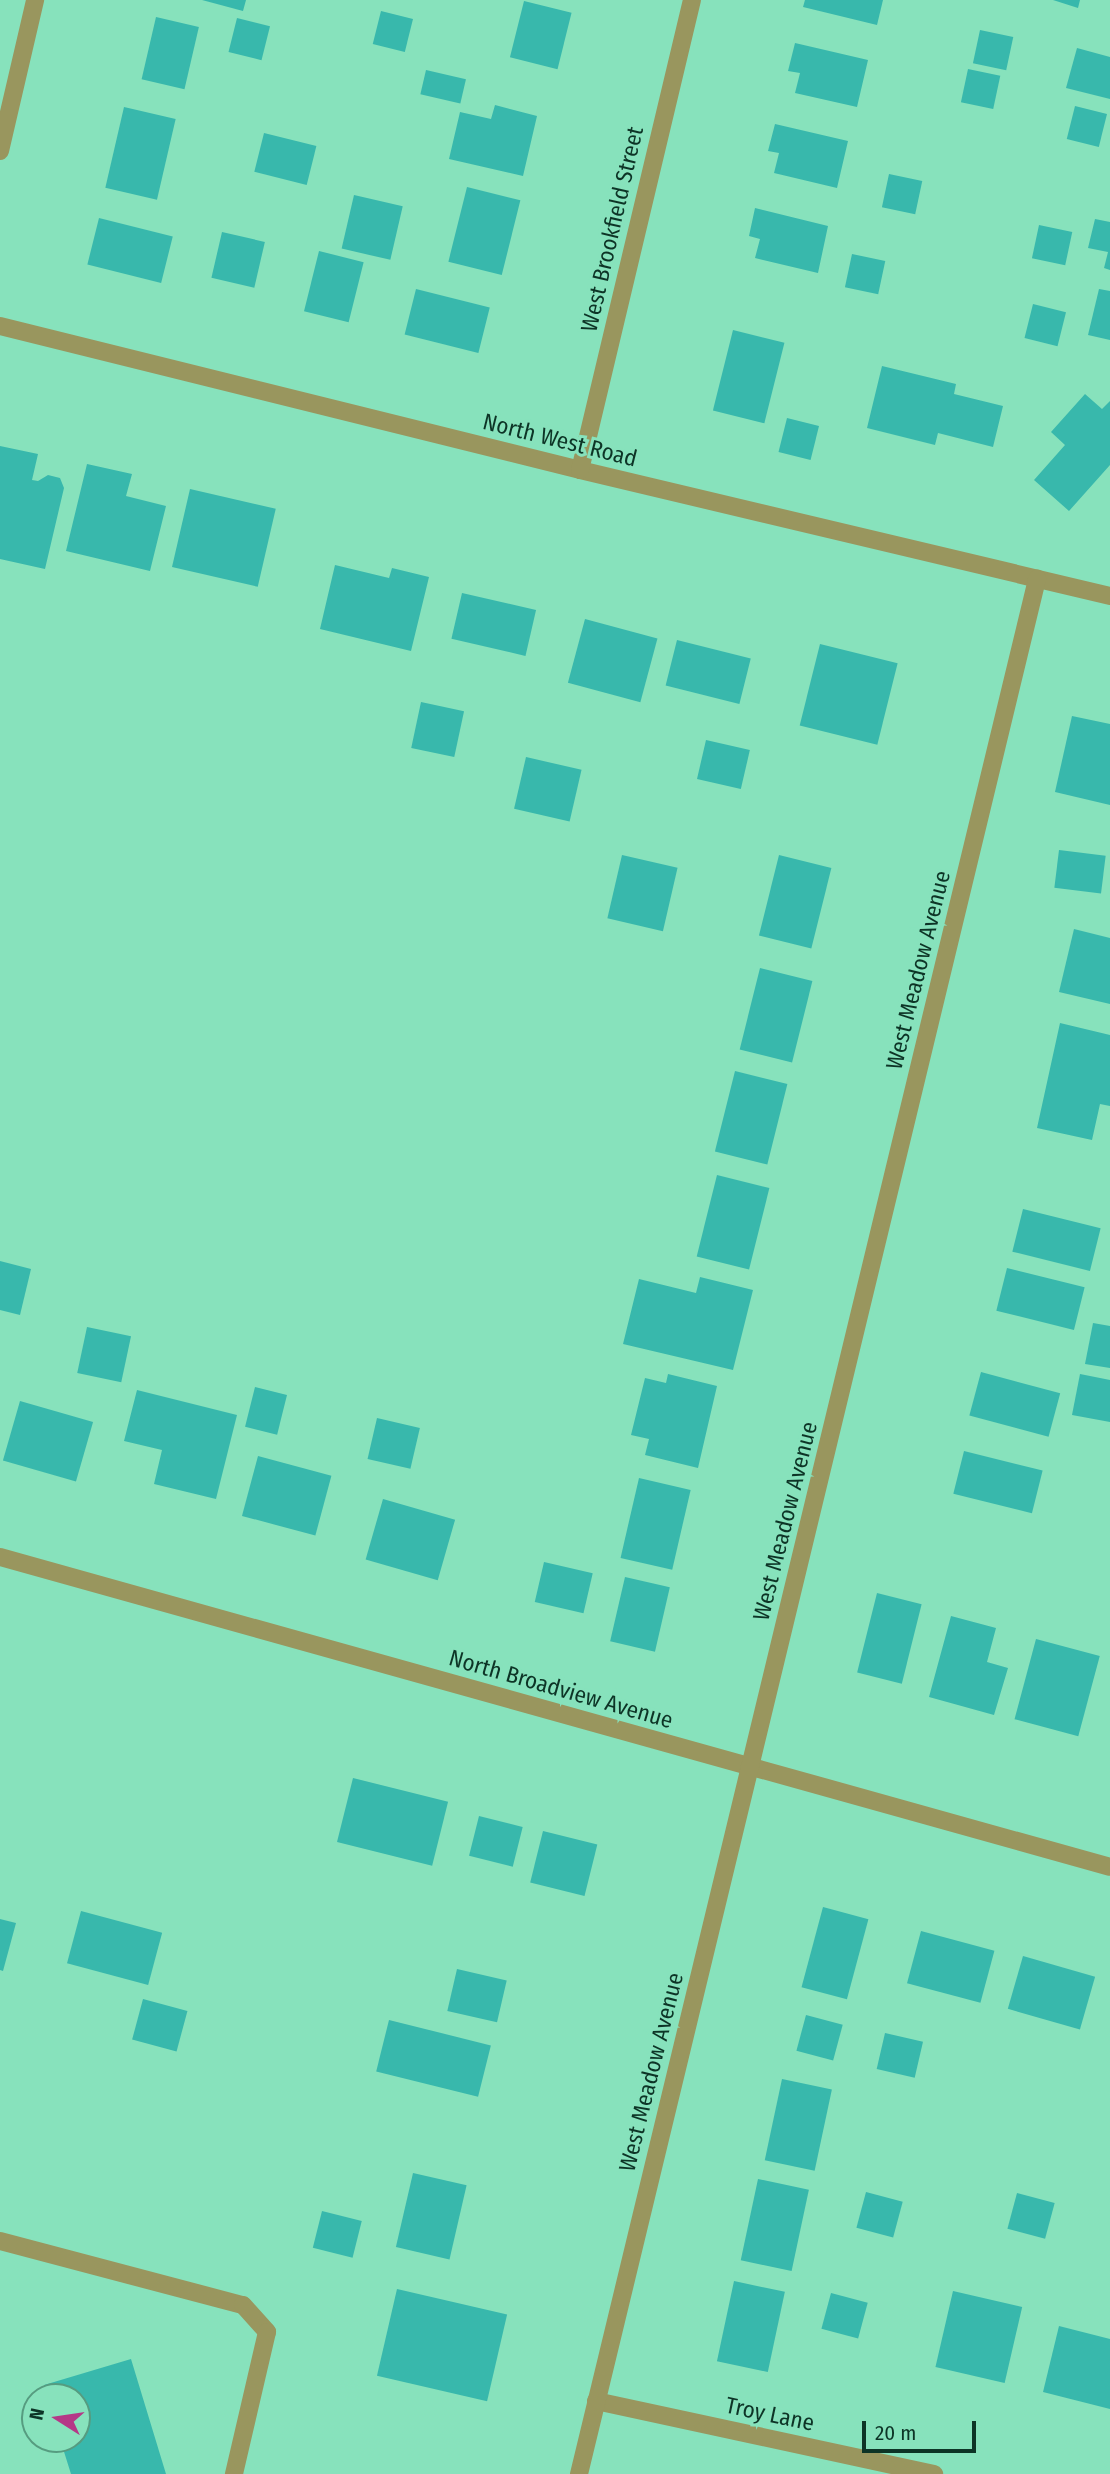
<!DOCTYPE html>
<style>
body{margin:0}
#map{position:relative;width:1110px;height:2474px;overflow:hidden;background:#87e2bc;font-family:"Fira Sans Condensed",sans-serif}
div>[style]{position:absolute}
.building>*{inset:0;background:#38b8ac;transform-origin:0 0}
.lane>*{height:18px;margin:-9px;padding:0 9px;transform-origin:9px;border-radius:9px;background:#99965e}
.street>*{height:18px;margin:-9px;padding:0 9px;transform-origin:9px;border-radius:9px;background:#99965e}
span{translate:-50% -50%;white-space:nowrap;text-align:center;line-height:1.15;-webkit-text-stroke:6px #87e2bc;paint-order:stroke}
.street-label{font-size:23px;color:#0d3426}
.north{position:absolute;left:21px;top:2383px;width:70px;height:70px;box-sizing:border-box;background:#87e2bc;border:2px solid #569c80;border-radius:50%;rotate:282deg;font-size:19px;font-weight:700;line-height:28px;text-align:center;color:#0d3426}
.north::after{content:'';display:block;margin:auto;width:24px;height:32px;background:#b53887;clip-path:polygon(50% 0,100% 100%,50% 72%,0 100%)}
.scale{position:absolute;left:862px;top:2421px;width:114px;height:32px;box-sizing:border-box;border:4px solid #0d3426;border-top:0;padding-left:9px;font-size:21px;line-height:24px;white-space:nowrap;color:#0d3426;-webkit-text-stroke:5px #87e2bc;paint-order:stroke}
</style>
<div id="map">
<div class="building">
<i style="clip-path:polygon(202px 0,246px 0,243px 11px)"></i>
<i style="clip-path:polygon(805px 0,883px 0,877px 25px,803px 7px)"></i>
<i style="clip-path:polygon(1053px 0,1080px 0,1078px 8px)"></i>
<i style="left:524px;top:1px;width:49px;height:58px;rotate:14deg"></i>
<i style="left:381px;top:11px;width:33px;height:34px;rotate:14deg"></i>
<i style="left:156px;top:17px;width:44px;height:64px;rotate:13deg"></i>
<i style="left:237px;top:18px;width:34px;height:35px;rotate:14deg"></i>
<i style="left:980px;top:30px;width:34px;height:34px;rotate:12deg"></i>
<i style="clip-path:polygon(795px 43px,868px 60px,857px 107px,795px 93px,800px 73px,788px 71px)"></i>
<i style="clip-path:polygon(1077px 48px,1110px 57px,1110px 99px,1066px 88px)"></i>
<i style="left:968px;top:69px;width:33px;height:34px;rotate:12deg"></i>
<i style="left:426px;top:70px;width:41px;height:25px;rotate:13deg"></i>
<i style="clip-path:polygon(495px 105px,537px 116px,523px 176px,449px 159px,460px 112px,491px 119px)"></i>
<i style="left:1075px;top:106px;width:33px;height:34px;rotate:14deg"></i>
<i style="left:124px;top:107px;width:53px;height:83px;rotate:13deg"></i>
<i style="clip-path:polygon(775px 124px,848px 141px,837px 188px,774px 173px,779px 153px,768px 151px)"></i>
<i style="left:264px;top:133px;width:54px;height:40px;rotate:14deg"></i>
<i style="left:889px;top:174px;width:34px;height:34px;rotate:12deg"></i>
<i style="left:467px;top:187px;width:55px;height:77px;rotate:14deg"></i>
<i style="left:354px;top:195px;width:50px;height:55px;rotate:13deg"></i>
<i style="clip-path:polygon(755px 208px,828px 226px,818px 273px,755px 258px,760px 239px,749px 236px)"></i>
<i style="left:99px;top:218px;width:76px;height:48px;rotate:14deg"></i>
<i style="clip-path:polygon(1095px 219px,1110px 222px,1110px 270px,1104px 268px,1108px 252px,1088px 248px)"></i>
<i style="left:1039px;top:225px;width:34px;height:34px;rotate:12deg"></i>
<i style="left:222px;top:232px;width:44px;height:47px;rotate:13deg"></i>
<i style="left:319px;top:251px;width:46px;height:62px;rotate:14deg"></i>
<i style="left:852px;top:254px;width:34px;height:34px;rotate:12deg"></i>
<i style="left:416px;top:289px;width:76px;height:47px;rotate:14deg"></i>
<i style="clip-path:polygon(1099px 289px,1110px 291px,1110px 340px,1088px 335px)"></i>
<i style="left:1033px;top:304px;width:34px;height:35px;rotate:14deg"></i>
<i style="left:733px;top:330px;width:53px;height:83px;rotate:14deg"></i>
<i style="clip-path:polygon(882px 366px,956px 384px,954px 394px,1003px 406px,993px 447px,938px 433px,935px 445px,867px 428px)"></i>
<i style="clip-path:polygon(1085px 394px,1102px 409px,1110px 401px,1110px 465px,1069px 511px,1034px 480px,1065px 445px,1051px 432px)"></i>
<i style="left:787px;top:418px;width:33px;height:35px;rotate:14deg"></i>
<i style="clip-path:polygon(0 446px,38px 454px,32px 480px,38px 481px,48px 475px,60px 478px,64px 488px,45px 569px,0 559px)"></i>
<i style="clip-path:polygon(87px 464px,132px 474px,126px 496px,166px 506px,150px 571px,66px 551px)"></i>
<i style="left:190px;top:489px;width:88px;height:80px;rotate:13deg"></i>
<i style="clip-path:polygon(335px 565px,389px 578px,392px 568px,429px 577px,411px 651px,320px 629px)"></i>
<i style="left:462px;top:593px;width:76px;height:47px;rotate:13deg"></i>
<i style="left:585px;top:619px;width:75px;height:66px;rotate:15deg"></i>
<i style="left:677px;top:640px;width:76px;height:47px;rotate:14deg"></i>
<i style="left:820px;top:644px;width:80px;height:84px;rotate:14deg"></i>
<i style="left:421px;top:702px;width:44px;height:47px;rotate:12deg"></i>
<i style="clip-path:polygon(1072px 716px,1110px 724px,1110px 805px,1055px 792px)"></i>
<i style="left:706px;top:740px;width:45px;height:40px;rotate:13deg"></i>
<i style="left:526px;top:757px;width:57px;height:53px;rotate:13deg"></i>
<i style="left:1059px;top:850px;width:47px;height:38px;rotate:7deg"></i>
<i style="left:622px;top:855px;width:57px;height:65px;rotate:13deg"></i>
<i style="left:779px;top:855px;width:54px;height:83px;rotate:14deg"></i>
<i style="clip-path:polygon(1074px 929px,1110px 938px,1110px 1004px,1059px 992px)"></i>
<i style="left:760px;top:968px;width:54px;height:84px;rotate:14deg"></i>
<i style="clip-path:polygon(1060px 1023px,1110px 1035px,1110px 1106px,1100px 1104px,1092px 1140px,1037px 1128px)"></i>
<i style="left:735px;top:1071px;width:54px;height:83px;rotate:14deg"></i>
<i style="left:717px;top:1175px;width:54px;height:84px;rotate:14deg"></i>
<i style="left:1023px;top:1209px;width:80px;height:44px;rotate:14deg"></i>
<i style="clip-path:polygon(0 1261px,31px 1269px,20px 1315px,0 1310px)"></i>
<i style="left:1007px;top:1268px;width:80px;height:44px;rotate:14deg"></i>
<i style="clip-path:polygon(700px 1277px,753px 1290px,733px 1370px,623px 1344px,639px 1279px,696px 1293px)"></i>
<i style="clip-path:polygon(1093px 1323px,1110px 1326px,1110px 1368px,1085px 1364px)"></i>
<i style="left:87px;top:1327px;width:45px;height:47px;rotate:12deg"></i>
<i style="left:981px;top:1372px;width:82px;height:45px;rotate:15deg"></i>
<i style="clip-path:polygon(668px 1374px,717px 1386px,698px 1468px,645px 1455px,649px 1439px,631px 1435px,645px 1378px,666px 1383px)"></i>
<i style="clip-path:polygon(1080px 1374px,1110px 1380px,1110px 1422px,1072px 1415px)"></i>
<i style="left:255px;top:1387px;width:33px;height:41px;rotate:14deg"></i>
<i style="clip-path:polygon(137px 1390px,237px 1415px,216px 1499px,154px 1484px,162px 1450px,124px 1441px)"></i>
<i style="left:20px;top:1401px;width:76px;height:62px;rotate:16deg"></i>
<i style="left:377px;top:1418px;width:44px;height:42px;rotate:13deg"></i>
<i style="left:964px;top:1451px;width:81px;height:44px;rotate:14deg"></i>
<i style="left:258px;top:1456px;width:76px;height:62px;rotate:15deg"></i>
<i style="left:639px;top:1478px;width:53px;height:82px;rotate:13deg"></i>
<i style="left:383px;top:1499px;width:75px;height:63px;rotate:16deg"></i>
<i style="left:544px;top:1562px;width:50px;height:41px;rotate:13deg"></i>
<i style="left:625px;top:1577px;width:46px;height:66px;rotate:13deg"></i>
<i style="left:877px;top:1593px;width:46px;height:82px;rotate:14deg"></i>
<i style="clip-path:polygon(951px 1616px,996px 1628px,987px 1662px,1008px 1668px,994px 1715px,929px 1697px)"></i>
<i style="left:1036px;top:1639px;width:66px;height:83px;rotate:15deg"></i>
<i style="left:353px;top:1778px;width:98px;height:66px;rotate:14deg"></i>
<i style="left:479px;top:1816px;width:45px;height:41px;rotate:14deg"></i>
<i style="left:543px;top:1831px;width:56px;height:53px;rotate:14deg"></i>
<i style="left:823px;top:1907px;width:47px;height:83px;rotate:15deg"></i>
<i style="left:81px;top:1911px;width:84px;height:54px;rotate:15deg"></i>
<i style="clip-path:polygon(0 1919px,16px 1923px,3px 1971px,0 1970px)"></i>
<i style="left:921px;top:1931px;width:76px;height:54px;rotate:15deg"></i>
<i style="left:1023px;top:1956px;width:75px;height:55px;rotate:16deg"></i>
<i style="left:457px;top:1969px;width:51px;height:43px;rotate:13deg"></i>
<i style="left:143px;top:1999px;width:46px;height:42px;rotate:15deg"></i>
<i style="left:806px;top:2015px;width:38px;height:37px;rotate:15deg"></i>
<i style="left:389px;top:2020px;width:105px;height:53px;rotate:14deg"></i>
<i style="left:885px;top:2033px;width:39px;height:37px;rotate:13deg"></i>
<i style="left:782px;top:2079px;width:51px;height:83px;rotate:12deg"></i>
<i style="left:413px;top:2173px;width:55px;height:76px;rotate:13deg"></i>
<i style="left:758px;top:2179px;width:52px;height:83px;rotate:12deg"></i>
<i style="left:866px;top:2192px;width:38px;height:37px;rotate:15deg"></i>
<i style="left:1017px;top:2193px;width:39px;height:37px;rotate:15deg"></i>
<i style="left:322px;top:2211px;width:41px;height:38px;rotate:14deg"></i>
<i style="left:734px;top:2281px;width:52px;height:82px;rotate:12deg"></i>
<i style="left:397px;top:2289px;width:113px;height:89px;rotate:13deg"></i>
<i style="left:953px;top:2291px;width:71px;height:78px;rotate:13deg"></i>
<i style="left:831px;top:2293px;width:38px;height:37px;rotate:15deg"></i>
<i style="clip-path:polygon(1059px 2326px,1110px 2339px,1110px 2409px,1043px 2392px)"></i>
<i style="clip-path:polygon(131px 2359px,166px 2474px,71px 2474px,60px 2439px,77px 2439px,77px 2397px,48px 2397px,44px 2385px)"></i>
</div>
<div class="lane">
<i style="left:0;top:2241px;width:251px;rotate:14.8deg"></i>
<i style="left:243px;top:2305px;width:36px;rotate:48deg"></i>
<i style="left:267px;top:2332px;width:146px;rotate:103.1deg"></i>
</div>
<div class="street">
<i style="left:0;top:151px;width:155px;rotate:-76.9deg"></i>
<i style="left:0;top:326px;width:598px;rotate:13.94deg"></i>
<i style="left:580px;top:470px;width:545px;rotate:13.37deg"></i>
<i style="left:580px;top:470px;width:483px;rotate:-76.6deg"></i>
<i style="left:0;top:1557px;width:1152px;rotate:15.6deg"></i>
<i style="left:596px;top:2401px;width:346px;rotate:12.2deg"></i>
<i style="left:579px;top:2474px;width:1950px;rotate:-76.41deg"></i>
</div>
<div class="street-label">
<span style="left:612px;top:229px;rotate:-77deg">West Brookfield Street</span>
<span style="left:560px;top:440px;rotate:14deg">North West Road</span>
<span style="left:918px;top:970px;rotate:-76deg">West Meadow Avenue</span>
<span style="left:785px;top:1521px;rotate:-76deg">West Meadow Avenue</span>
<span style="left:561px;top:1689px;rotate:16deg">North Broadview Avenue</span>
<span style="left:651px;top:2072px;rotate:-76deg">West Meadow Avenue</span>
<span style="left:770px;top:2414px;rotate:12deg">Troy Lane</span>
</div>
<div class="north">N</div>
<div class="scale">20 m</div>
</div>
